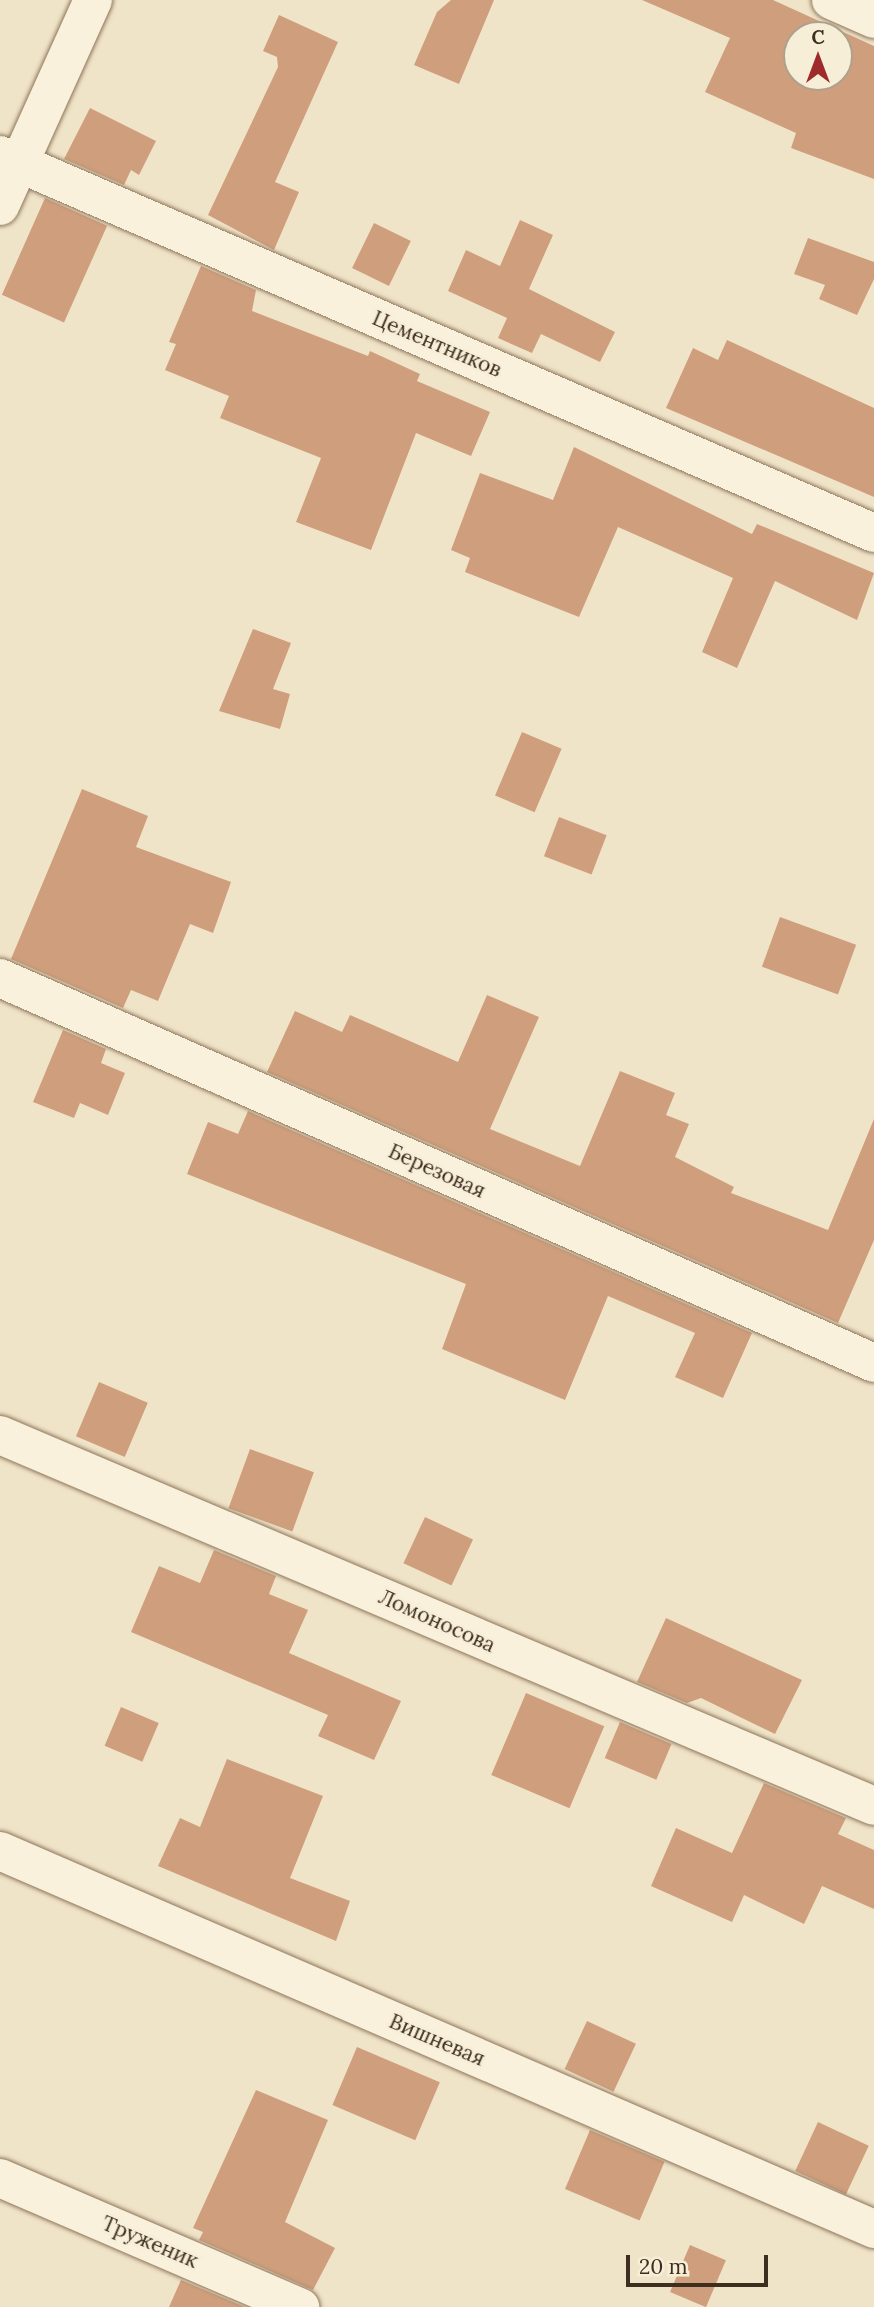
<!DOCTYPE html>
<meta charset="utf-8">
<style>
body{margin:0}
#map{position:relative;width:874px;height:2307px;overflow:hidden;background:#f0e4c8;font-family:Lora,serif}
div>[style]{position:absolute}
.building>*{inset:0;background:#cf9f7d;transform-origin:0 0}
.roads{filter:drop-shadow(0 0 2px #8d765c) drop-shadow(0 0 2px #8d765c)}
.minor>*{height:38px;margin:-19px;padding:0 19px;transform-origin:19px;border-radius:19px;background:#faf1dc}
span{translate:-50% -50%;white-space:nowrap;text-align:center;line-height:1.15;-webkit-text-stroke:5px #f7eed8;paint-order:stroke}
.street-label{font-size:21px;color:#3d2e20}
.north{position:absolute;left:783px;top:21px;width:70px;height:70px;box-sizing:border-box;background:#f7eed8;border:2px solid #ada18e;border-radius:50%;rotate:0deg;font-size:19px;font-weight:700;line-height:28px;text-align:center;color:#3d2e20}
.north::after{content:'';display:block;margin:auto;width:24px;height:32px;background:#9e2a2b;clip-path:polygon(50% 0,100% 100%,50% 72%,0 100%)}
.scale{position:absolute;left:626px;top:2255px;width:142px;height:32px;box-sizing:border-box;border:4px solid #3d2e20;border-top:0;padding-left:9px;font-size:21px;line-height:24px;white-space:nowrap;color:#3d2e20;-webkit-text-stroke:5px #f7eed8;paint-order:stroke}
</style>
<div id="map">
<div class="building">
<i style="clip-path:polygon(451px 0,494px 0,459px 84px,414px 65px,437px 12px)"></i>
<i style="clip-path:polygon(evenodd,642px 0,773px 0,874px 46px,874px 179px,791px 148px,796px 133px,705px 92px,730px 38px,642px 0,797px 35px,839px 35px,839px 77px,797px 77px,797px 35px)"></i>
<i style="clip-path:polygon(279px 15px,338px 42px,275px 182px,299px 192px,274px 250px,208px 215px,278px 67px,277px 57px,263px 51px)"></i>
<i style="clip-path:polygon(90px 108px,156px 141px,139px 175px,131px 170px,124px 185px,64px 159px)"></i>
<i style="left:45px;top:198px;width:68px;height:106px;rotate:24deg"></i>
<i style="clip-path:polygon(520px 220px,553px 235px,529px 289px,615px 332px,600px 362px,541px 334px,532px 353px,498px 338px,507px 318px,448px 291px,466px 250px,500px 266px)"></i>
<i style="left:374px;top:223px;width:41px;height:50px;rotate:26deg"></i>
<i style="clip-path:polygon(808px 238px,874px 262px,874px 279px,857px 315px,819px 299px,825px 285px,794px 274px)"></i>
<i style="clip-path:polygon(201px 266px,256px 290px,252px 311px,368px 356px,370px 351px,420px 374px,417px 381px,490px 412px,471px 456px,416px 433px,371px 550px,296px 522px,321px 458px,220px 418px,229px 396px,165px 370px,176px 344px,169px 342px)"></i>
<i style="clip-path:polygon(727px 340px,874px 408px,874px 497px,666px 408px,693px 348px,718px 360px)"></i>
<i style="clip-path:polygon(574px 447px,752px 534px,757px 524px,874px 573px,857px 620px,775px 581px,737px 668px,702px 652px,733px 578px,618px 527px,579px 617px,465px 572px,470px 558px,451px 550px,480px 473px,553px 500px)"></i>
<i style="clip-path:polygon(253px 629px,291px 643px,273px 689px,290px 694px,280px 729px,219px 711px)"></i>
<i style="left:522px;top:732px;width:43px;height:69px;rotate:23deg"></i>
<i style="clip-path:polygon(82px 789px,148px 816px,136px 847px,231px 882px,213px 933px,190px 924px,158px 1001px,131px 990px,123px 1008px,11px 959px)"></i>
<i style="left:559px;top:817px;width:51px;height:42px;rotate:21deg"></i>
<i style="left:780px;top:917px;width:81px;height:53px;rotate:20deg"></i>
<i style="clip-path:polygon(487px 995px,539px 1017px,490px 1129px,580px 1166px,620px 1071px,675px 1093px,666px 1115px,689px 1124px,675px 1157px,734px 1187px,731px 1193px,828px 1230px,874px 1119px,874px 1240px,838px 1323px,267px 1072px,295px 1011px,342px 1032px,350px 1015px,458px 1062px)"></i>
<i style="clip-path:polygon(63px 1030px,106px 1049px,101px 1063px,125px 1073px,108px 1115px,80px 1103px,74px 1118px,33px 1102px)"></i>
<i style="clip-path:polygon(248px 1111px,752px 1333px,723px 1398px,675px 1377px,695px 1333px,608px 1296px,565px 1400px,442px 1349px,466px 1284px,187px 1174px,208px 1122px,238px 1134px)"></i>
<i style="left:99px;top:1382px;width:53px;height:59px;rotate:23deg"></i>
<i style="left:250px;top:1449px;width:68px;height:63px;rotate:20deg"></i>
<i style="left:425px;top:1517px;width:53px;height:51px;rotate:25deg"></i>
<i style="clip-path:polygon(214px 1550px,276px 1576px,269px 1594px,308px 1610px,289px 1653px,401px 1701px,374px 1760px,318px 1736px,328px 1715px,131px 1632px,159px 1566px,200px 1583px)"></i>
<i style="clip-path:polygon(666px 1618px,802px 1680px,775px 1734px,701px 1698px,687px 1703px,637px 1682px)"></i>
<i style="left:526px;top:1693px;width:85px;height:89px;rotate:23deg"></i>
<i style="left:121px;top:1707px;width:41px;height:42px;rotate:23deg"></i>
<i style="left:620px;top:1722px;width:56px;height:39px;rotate:23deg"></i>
<i style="clip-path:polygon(227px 1759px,323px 1796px,290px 1878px,350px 1901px,336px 1941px,158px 1866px,180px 1818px,200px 1827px)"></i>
<i style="clip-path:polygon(764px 1783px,846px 1818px,838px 1834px,874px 1850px,874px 1909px,822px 1886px,804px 1924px,744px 1895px,732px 1922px,651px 1886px,676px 1828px,732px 1853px)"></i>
<i style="left:587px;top:2021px;width:54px;height:53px;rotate:25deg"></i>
<i style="left:357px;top:2047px;width:90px;height:63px;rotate:23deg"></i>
<i style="clip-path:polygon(256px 2090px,328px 2120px,285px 2222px,335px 2248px,313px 2290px,199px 2240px,203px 2232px,193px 2228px)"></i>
<i style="left:818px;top:2122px;width:56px;height:54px;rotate:25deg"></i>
<i style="left:590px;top:2130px;width:81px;height:64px;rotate:23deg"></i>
<i style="left:690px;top:2245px;width:39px;height:51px;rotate:23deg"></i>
<i style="clip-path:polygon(181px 2280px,245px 2307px,169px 2307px)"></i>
</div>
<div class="roads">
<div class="minor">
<i style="left:831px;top:0;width:47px;rotate:23.8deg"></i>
<i style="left:0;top:155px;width:952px;rotate:23.39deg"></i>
<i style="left:0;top:206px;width:226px;rotate:-65.7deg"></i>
<i style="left:0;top:978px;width:955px;rotate:23.77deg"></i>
<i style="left:0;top:1435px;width:949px;rotate:23deg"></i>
<i style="left:0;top:1851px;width:952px;rotate:23.39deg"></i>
<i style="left:0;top:2178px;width:327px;rotate:23.3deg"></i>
</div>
</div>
<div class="street-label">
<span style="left:437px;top:344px;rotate:23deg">Цементников</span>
<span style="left:437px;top:1171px;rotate:24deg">Березовая</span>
<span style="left:437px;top:1621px;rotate:24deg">Ломоносова</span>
<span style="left:437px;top:2040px;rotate:23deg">Вишневая</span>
<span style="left:150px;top:2242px;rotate:23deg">Труженик</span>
</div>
<div class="north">С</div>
<div class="scale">20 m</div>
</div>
